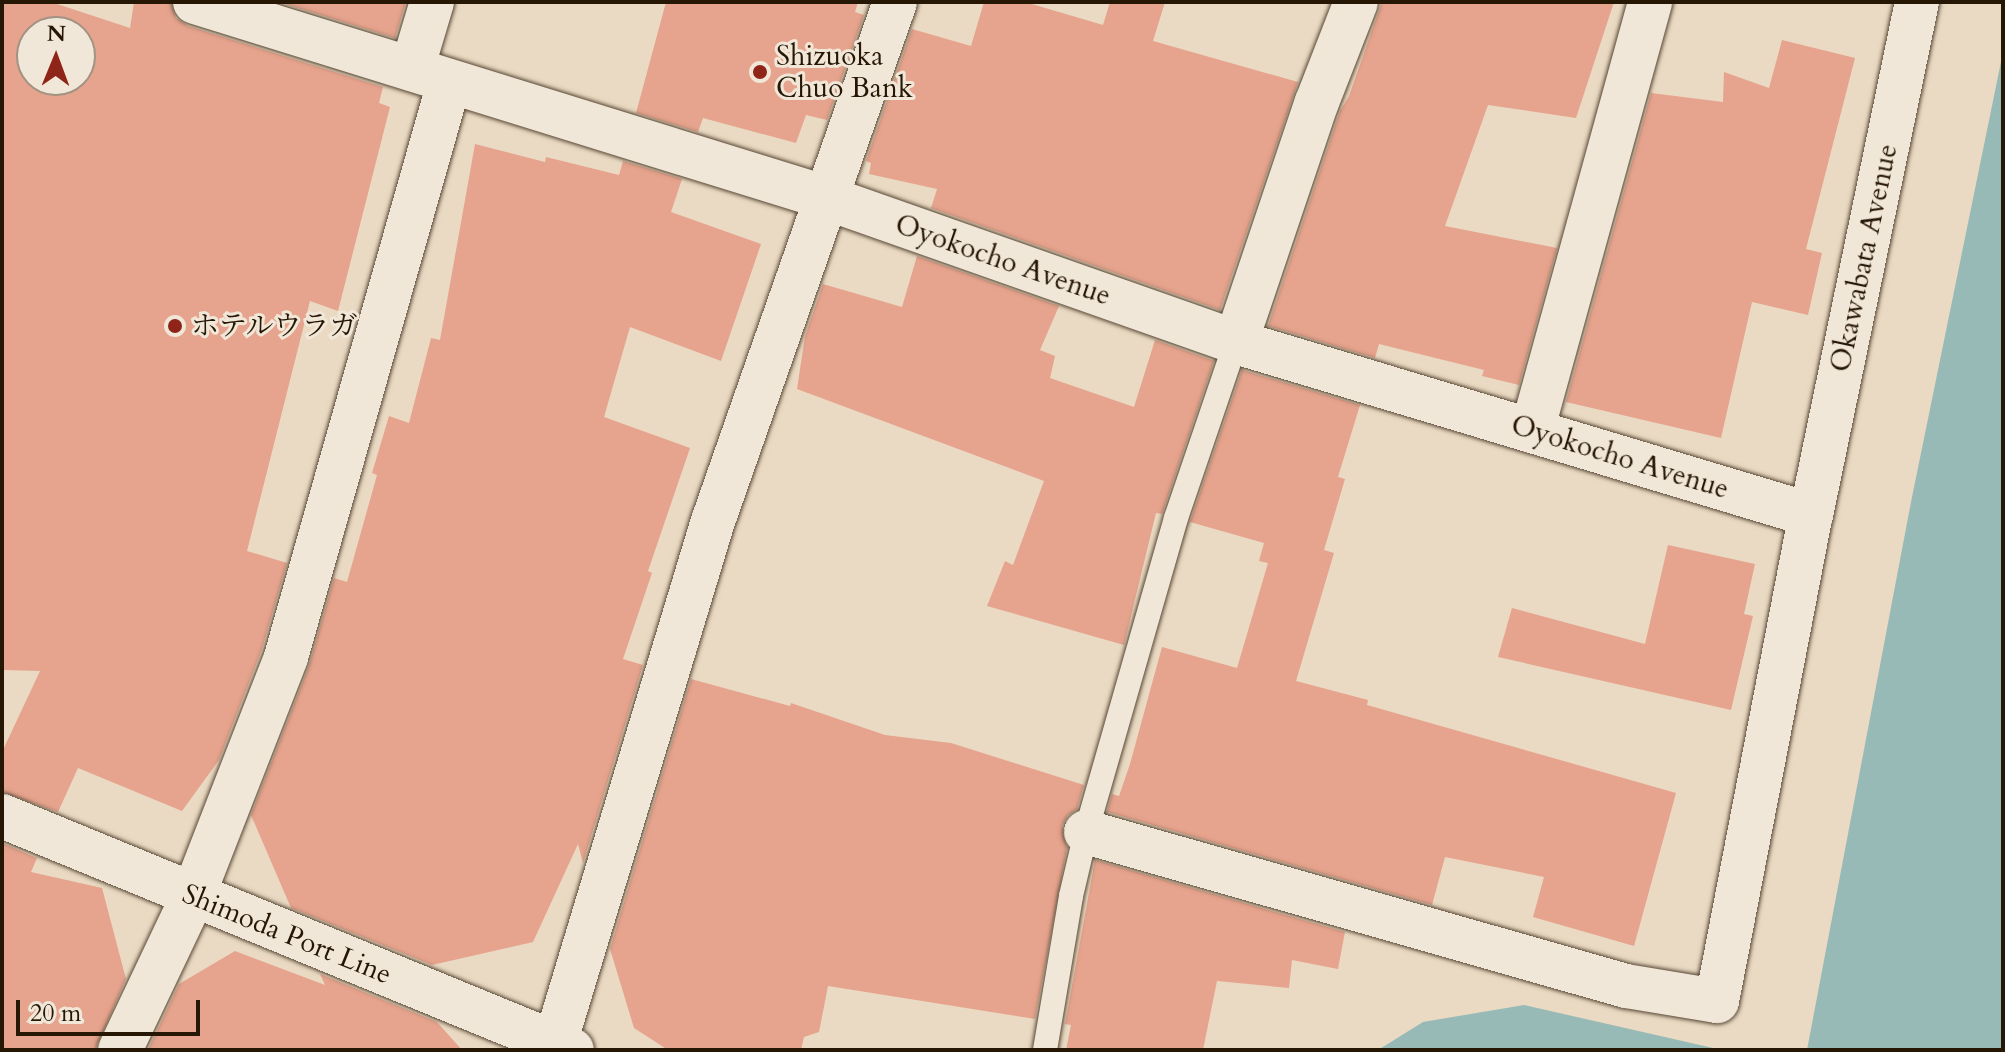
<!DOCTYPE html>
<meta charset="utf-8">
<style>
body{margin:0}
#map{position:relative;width:2005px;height:1052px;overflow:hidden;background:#eadac3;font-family:Cardo,"Noto Serif JP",serif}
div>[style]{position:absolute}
.water>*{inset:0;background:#98bab6}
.building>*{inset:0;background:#e6a38d}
.roads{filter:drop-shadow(0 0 2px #574734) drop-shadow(0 0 2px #574734)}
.service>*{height:24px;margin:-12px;padding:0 12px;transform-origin:12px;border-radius:12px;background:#f1e7d8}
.minor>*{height:44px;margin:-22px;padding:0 22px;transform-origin:22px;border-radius:22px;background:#f1e7d8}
.secondary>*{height:44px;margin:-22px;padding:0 22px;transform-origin:22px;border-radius:22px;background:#f1e7d8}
.dots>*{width:22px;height:22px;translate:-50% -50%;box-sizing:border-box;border:4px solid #f1e7d8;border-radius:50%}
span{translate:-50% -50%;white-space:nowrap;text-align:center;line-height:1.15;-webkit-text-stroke:6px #f1e7d8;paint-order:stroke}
.poi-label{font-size:28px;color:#261604}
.left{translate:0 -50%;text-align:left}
.street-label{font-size:28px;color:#261604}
.frame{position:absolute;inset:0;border:4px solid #261604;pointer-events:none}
.north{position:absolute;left:16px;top:16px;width:80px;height:80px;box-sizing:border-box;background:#f1e7d8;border:2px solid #a09383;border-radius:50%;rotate:1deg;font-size:22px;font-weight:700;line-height:32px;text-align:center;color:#261604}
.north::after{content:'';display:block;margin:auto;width:28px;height:36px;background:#8f2418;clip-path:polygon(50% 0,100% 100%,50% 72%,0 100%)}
.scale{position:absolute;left:16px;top:1000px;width:184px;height:36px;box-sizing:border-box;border:4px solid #261604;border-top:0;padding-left:10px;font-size:24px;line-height:28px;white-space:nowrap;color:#261604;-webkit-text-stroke:6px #f1e7d8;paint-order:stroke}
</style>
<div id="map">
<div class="water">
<i style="clip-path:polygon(2003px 52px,2003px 1050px,1807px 1050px,1911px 502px)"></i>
<i style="clip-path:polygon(1524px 1005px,1722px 1050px,1378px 1050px,1423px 1022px)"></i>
</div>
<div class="building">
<i style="clip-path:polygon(evenodd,2px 2px,51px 2px,130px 28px,134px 2px,171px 2px,176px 18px,188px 26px,383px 87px,379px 103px,390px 107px,338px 311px,310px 301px,247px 551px,287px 563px,262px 649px,219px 760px,182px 811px,78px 768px,58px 812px,2px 792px,2px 752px,40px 671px,2px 670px,2px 2px,32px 32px,80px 32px,80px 80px,32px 80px,32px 32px)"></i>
<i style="clip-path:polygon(279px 2px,406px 2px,395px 38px)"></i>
<i style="clip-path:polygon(666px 2px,858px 2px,855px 12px,864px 15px,827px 120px,806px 115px,796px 143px,703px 118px,698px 132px,636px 113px)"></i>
<i style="clip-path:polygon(984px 2px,1025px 2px,1103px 25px,1110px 2px,1165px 2px,1153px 41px,1298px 82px,1220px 310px,931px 208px,937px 189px,869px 174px,871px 163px,866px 161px,912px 29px,971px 46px)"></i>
<i style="clip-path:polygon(1382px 2px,1614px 2px,1576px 118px,1488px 105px,1445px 226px,1557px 248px,1519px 385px,1482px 376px,1484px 370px,1379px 344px,1375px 358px,1268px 326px,1340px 111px,1349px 96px)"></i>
<i style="clip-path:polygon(1782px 40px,1855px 58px,1806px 249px,1822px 253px,1808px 315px,1752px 302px,1721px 438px,1566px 402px,1651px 93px,1723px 102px,1724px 72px,1769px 88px)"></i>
<i style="clip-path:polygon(475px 144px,545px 162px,546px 157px,619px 175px,623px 161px,682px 179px,671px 212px,761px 244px,721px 361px,630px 327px,604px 417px,690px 448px,648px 571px,652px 573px,623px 659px,643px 665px,583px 863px,578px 844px,533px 942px,432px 965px,291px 908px,251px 815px,309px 666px,334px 578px,347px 582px,377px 475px,372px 473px,389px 416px,409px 423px,431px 338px,440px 340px)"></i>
<i style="clip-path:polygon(917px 256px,1059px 306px,1040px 350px,1055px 356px,1050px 378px,1134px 407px,1155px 340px,1214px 361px,1162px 514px,1156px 513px,1124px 645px,987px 606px,1005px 561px,1013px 565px,1044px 481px,797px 389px,805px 336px,823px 284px,902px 307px)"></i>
<i style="clip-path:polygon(1242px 370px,1360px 405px,1338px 477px,1345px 479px,1324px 550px,1334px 553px,1296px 681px,1368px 700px,1367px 705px,1676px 793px,1634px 946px,1533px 917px,1544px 877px,1445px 857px,1432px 905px,1107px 812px,1112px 794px,1119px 796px,1130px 764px,1162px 647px,1237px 668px,1268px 563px,1259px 561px,1264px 543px,1190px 522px)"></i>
<i style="clip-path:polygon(1668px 545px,1755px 564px,1744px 614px,1753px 616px,1731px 710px,1498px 657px,1512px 608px,1645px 644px)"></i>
<i style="clip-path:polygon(691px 679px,790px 706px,791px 703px,885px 735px,951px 743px,1084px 785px,1077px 809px,1068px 815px,1062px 826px,1067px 848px,1035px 1019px,828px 986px,819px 1032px,804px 1037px,801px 1050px,668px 1050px,634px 1028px,610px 949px)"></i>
<i style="clip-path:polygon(2px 843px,37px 858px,31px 872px,102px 888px,126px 979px,95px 1050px,2px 1050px)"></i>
<i style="clip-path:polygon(1095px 860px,1345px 932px,1338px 969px,1292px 960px,1289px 988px,1217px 981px,1203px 1050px,1066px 1050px,1071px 1025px,1065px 1024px)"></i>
<i style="clip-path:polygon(235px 951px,325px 985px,320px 974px,437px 1022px,462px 1050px,148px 1050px,179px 984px)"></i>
</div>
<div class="roads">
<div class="service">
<i style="left:1045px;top:1050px;width:156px;rotate:-80.4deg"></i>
<i style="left:1071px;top:896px;width:66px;rotate:-76.8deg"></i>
<i style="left:1086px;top:832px;width:327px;rotate:-74deg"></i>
<i style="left:1176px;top:518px;width:186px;rotate:-71.2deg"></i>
</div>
<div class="minor">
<i style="left:195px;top:2px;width:662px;rotate:17.23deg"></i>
<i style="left:827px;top:198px;width:434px;rotate:19.4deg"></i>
<i style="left:1236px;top:342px;width:600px;rotate:16.74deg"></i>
<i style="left:412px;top:69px;width:70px;rotate:-73.4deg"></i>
<i style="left:1236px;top:342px;width:253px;rotate:-71.4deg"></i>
<i style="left:1317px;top:102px;width:107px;rotate:-68.7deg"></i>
<i style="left:1532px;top:431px;width:445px;rotate:-74.6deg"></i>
<i style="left:1086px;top:832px;width:562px;rotate:15.92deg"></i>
<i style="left:1626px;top:986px;width:92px;rotate:9.4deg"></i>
<i style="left:1717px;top:1001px;width:495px;rotate:-79.1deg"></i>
<i style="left:1811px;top:515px;width:524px;rotate:-78.33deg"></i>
<i style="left:120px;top:1050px;width:170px;rotate:-64.6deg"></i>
<i style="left:193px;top:896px;width:256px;rotate:-68.7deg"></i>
<i style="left:286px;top:657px;width:597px;rotate:-74.15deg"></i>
<i style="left:553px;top:1050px;width:550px;rotate:-73.18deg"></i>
<i style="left:712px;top:524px;width:553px;rotate:-70.68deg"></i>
</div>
<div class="secondary">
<i style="left:2px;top:816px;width:616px;rotate:22.32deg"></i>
</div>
</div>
<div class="dots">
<i style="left:760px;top:72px;background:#8f2418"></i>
<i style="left:175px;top:326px;background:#8f2418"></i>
</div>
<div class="poi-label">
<span class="left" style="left:776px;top:72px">Shizuoka<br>Chuo Bank</span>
<span class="left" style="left:191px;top:326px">ホテルウラガ</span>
</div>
<div class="street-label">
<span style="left:1864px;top:258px;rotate:-78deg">Okawabata Avenue</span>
<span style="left:1003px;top:260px;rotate:19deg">Oyokocho Avenue</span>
<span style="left:1620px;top:457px;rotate:17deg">Oyokocho Avenue</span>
<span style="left:287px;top:934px;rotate:22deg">Shimoda Port Line</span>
</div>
<div class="frame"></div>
<div class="north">N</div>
<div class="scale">20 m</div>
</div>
